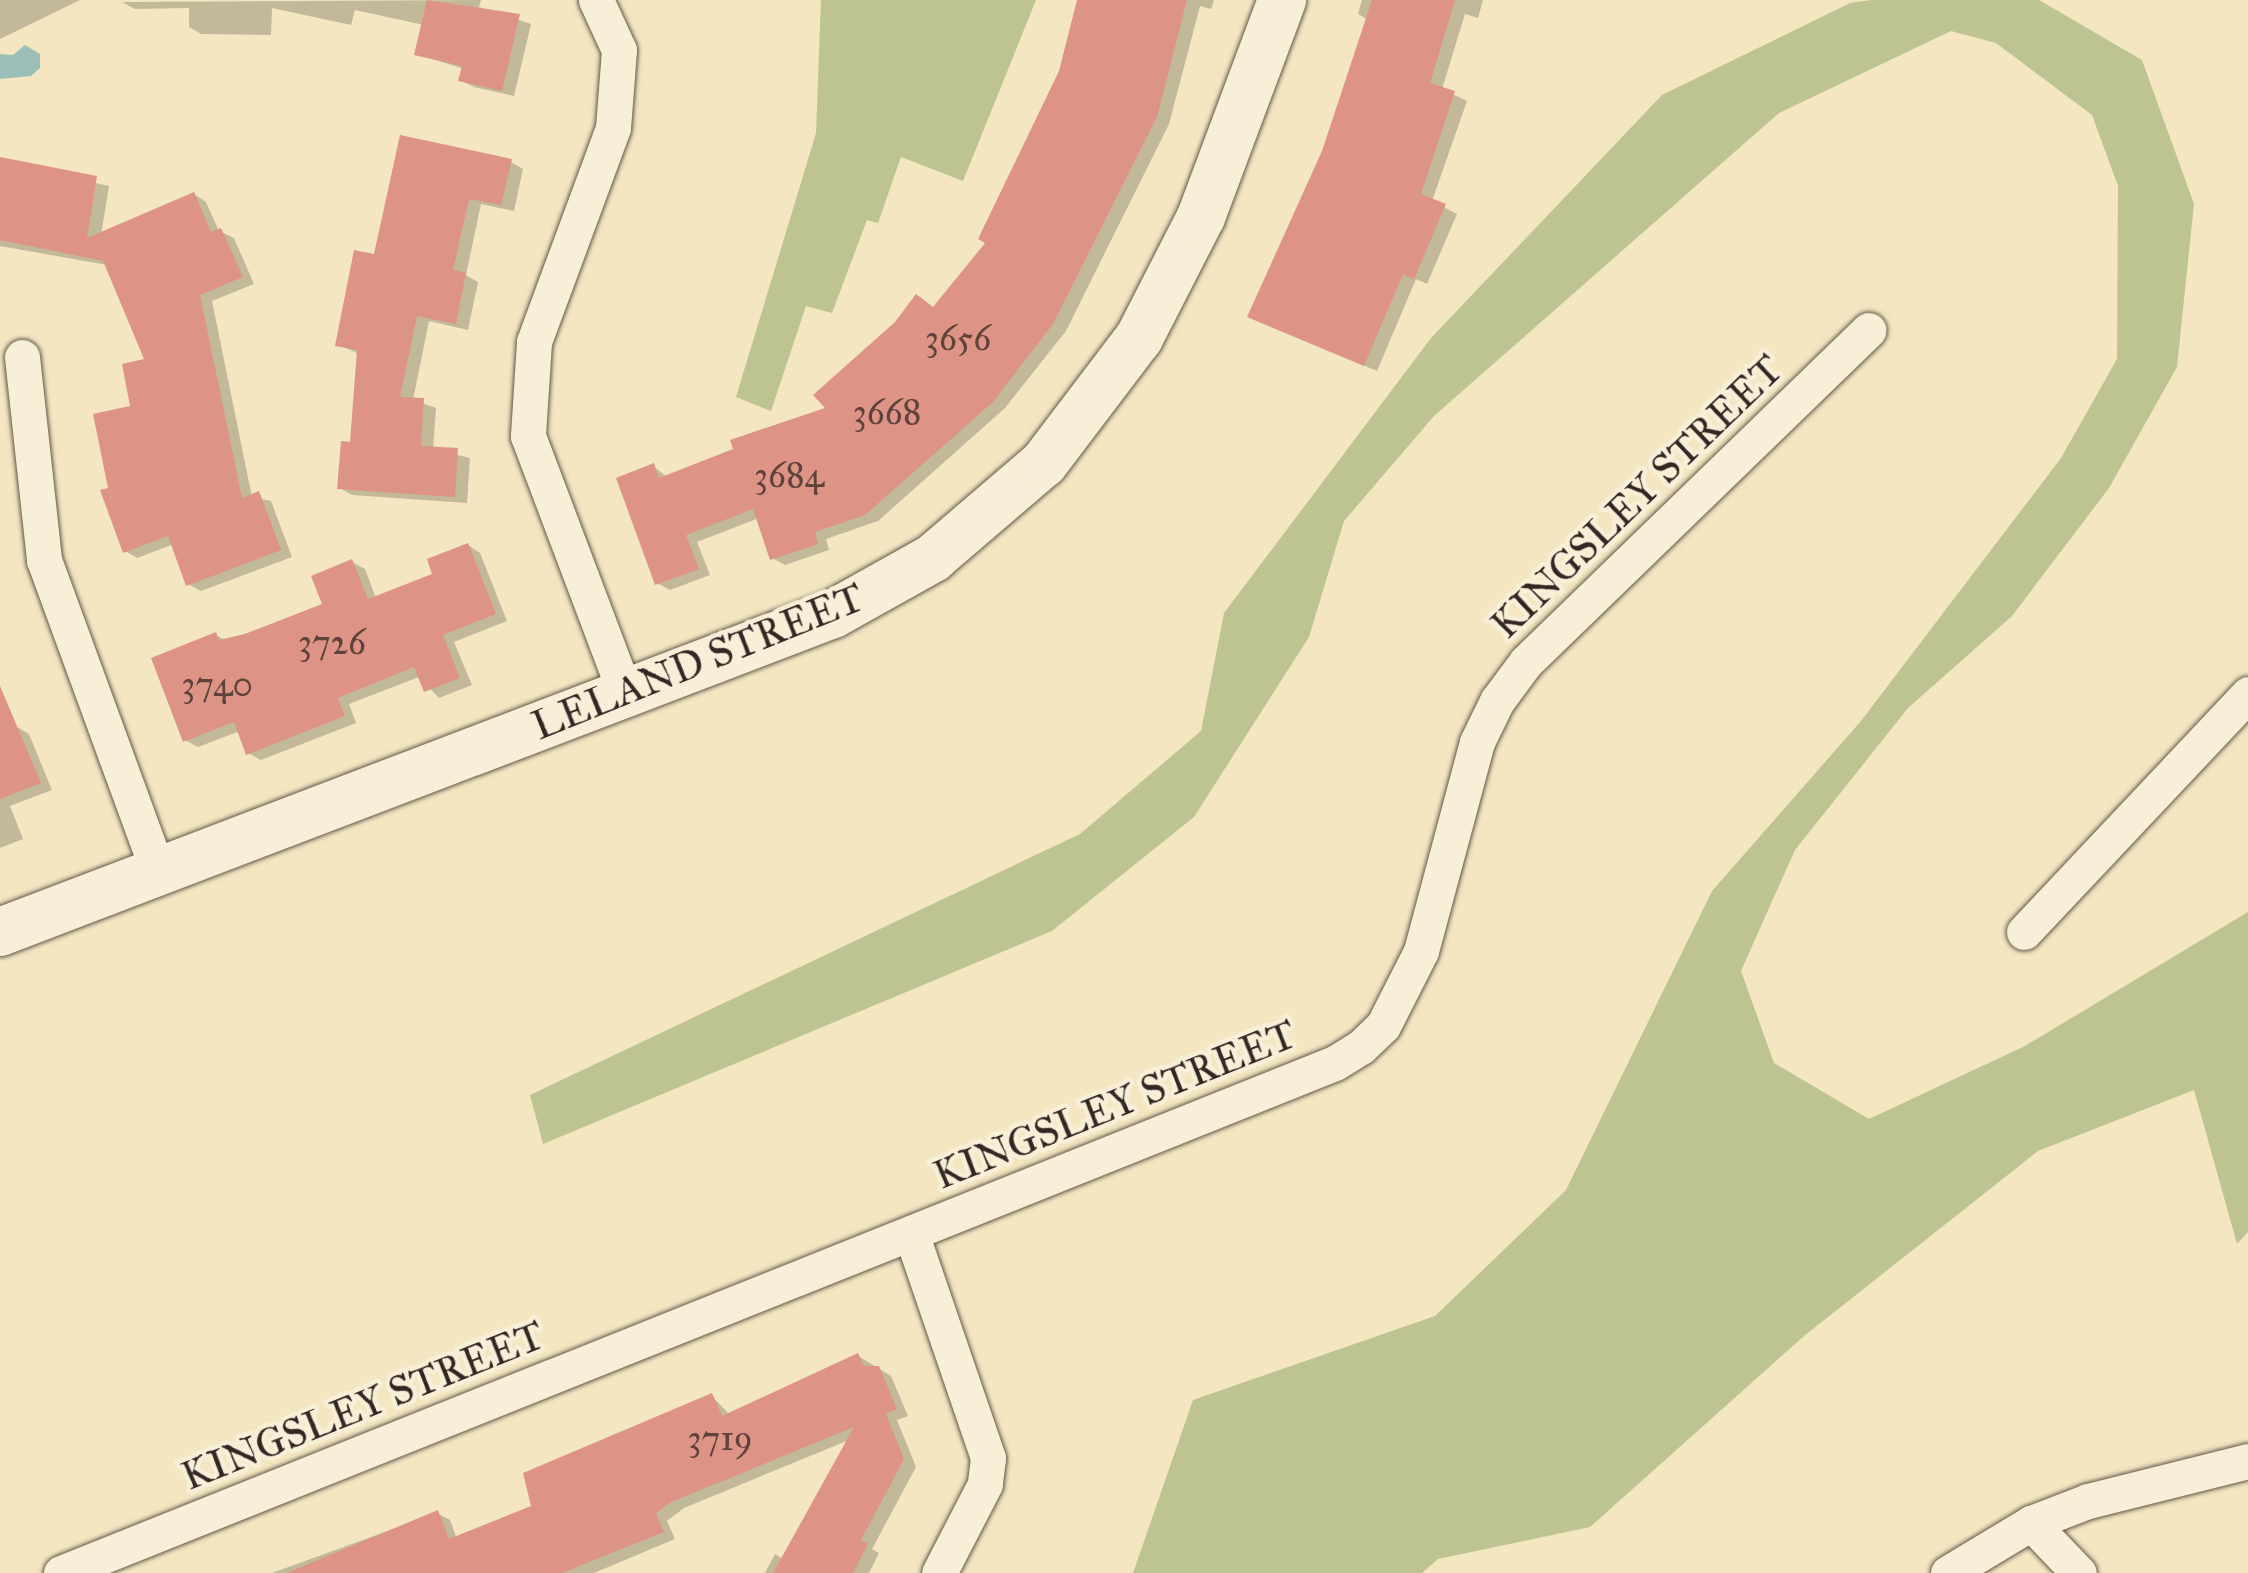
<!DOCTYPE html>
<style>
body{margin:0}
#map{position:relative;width:2248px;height:1573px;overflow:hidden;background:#f3e6c1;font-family:"IM FELL Great Primer",serif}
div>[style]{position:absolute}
.green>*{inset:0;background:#bec491}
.water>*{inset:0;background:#9bbfb6}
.shadow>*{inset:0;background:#0003}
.building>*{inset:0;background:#dd9385}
.roads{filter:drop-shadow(0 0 2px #63574a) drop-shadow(0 0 2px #63574a)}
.street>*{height:35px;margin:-17.5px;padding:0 17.5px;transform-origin:17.5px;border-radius:17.5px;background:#f7efd7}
.secondary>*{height:48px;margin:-24px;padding:0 24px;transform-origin:24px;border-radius:24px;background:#f7efd7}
span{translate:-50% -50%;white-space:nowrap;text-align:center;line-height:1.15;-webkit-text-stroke:9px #f7efd7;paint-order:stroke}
.number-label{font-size:35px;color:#5e423c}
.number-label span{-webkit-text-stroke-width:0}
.street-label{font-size:40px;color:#332723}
</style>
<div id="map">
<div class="green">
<i style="clip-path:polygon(821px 0,1036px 0,963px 181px,901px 157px,878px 223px,867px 220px,832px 313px,806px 306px,771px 411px,736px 397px,816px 133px)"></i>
<i style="clip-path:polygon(1871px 0,2039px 0,2142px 60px,2194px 204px,2177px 367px,2109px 488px,2012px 616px,1908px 708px,1795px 850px,1741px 971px,1774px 1063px,1869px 1119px,2025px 1046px,2248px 912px,2248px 1232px,2237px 1244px,2194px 1090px,2038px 1151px,1804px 1336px,1590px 1527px,1438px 1559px,1422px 1573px,1133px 1573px,1193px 1400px,1435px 1316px,1566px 1190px,1712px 891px,1861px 721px,2061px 458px,2117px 359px,2118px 186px,2092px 115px,1996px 43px,1951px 31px,1779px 113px,1434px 416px,1344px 521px,1309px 637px,1194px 817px,1052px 931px,543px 1144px,530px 1095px,1080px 834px,1201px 731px,1224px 613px,1431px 338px,1662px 95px,1850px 3px)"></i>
</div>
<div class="water">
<i style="clip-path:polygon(25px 45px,40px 54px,40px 68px,31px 76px,0 79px,0 54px,13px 55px)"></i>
</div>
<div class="shadow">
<i style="clip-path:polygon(0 0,80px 0,0 39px)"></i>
<i style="clip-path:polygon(481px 0,479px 7px,531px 24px,514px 96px,474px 87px,461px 80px,464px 69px,417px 54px,424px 25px,355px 10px,351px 25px,272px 8px,271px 35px,201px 34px,189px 27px,189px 8px,135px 9px,122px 2px)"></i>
<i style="clip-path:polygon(1093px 0,1214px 0,1211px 9px,1200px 6px,1169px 124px,1066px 331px,1005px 408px,878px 521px,826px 539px,829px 550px,785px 565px,772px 558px,759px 518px,697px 542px,710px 575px,670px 590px,657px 583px,653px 466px,667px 477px,830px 410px,935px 309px,989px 242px)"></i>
<i style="clip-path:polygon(1362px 0,1483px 0,1478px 18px,1465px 14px,1442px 89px,1467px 101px,1432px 201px,1457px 214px,1427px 284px,1416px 279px,1377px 371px,1263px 323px,1368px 20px,1358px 14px)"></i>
<i style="clip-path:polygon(0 162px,109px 186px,101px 235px,194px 194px,206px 202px,219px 231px,234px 238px,254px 284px,212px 301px,252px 497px,271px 501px,292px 557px,201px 591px,188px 584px,174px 544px,137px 558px,125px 551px,111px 489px,148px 361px,107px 265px,0 246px)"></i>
<i style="clip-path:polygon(511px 162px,523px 169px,514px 211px,481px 204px,466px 275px,478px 282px,468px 330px,429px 321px,413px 400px,436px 408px,433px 449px,470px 458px,467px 503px,352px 495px,340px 488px,352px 444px,359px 354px,337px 344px,376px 257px)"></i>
<i style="clip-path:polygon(468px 545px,480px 553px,507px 621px,454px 642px,472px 685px,439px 698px,419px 677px,349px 704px,356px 723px,261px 760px,248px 753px,240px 731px,198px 747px,185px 740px,216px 635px,226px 641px,325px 605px,352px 562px,365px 569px,376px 598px,435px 575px)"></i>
<i style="clip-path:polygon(17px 727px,29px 734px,52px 790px,10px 806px,23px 839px,0 848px,0 734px)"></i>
<i style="clip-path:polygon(858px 1356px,891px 1376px,908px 1416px,897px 1420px,916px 1467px,872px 1549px,879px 1553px,869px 1573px,765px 1573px,775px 1554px,783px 1559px,849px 1440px,684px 1508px,667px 1521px,675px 1539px,594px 1573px,272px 1573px,437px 1513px,450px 1520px,457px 1539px,534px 1508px,712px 1396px,730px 1415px)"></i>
</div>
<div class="building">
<i style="clip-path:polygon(427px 0,520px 14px,502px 91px,458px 81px,462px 66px,414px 55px)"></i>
<i style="clip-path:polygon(1077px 0,1187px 0,1157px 117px,1053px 324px,993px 402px,865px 515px,815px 532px,818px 544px,770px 560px,753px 509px,686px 535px,699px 569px,655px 585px,616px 478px,654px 463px,659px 478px,733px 449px,730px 440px,825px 408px,813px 395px,895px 322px,916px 294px,933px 307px,985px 243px,978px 239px,1059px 71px)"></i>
<i style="clip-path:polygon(1372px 0,1455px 0,1430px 83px,1455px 91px,1421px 194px,1446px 204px,1414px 279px,1403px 274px,1364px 366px,1247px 317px,1322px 151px)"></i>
<i style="clip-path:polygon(400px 135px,512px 159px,501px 205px,469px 199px,453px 270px,466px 273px,456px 324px,417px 316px,400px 397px,424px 398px,421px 446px,458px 448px,455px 497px,337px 489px,341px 441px,350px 442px,357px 350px,335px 346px,354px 250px,374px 254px)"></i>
<i style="clip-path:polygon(0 157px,97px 176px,87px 238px,194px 192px,211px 232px,221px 228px,243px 277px,200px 295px,242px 498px,259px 491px,281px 550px,186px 586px,168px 536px,123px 553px,100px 490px,108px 488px,93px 414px,130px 406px,122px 364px,144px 359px,103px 261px,0 240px)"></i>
<i style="clip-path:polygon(468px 543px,496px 614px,443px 635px,460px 678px,424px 692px,414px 667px,338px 698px,345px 716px,246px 755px,234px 722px,183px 742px,151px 658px,216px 632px,219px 640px,245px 634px,322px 604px,311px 576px,352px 559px,368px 599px,432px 574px,427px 559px)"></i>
<i style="clip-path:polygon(0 686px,41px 783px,0 799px)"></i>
<i style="clip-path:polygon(858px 1353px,864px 1366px,879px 1366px,897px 1409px,886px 1414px,904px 1459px,861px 1540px,868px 1544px,853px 1573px,773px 1573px,854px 1427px,671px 1502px,656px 1513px,664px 1532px,562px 1573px,287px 1573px,438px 1510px,449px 1539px,531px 1506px,523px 1473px,712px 1393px,722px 1416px)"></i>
</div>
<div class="roads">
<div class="street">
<i style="left:596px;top:0;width:55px;rotate:65.3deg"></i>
<i style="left:619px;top:50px;width:78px;rotate:94.4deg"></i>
<i style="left:613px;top:128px;width:228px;rotate:110.3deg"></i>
<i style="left:534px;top:342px;width:94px;rotate:93.7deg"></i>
<i style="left:528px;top:436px;width:277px;rotate:69.3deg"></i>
<i style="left:22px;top:357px;width:204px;rotate:83.8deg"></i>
<i style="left:44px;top:560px;width:332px;rotate:69.9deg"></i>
<i style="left:2024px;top:932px;width:327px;rotate:-46.7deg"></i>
<i style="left:911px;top:1233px;width:238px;rotate:71.1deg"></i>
<i style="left:988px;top:1458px;width:26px;rotate:97deg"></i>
<i style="left:985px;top:1484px;width:100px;rotate:117.3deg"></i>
<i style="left:2031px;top:1523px;width:69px;rotate:46.2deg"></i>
<i style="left:61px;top:1573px;width:1372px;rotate:-21.82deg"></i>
<i style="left:1335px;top:1063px;width:31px;rotate:-32deg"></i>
<i style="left:1361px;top:1047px;width:30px;rotate:-44deg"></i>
<i style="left:1383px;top:1026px;width:84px;rotate:-63.1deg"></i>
<i style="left:1421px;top:951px;width:216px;rotate:-75deg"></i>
<i style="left:1477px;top:742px;width:46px;rotate:-64deg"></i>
<i style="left:1497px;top:701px;width:49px;rotate:-53.4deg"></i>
<i style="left:1526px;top:662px;width:477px;rotate:-44.1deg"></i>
<i style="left:1948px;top:1573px;width:97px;rotate:-31.1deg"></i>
<i style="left:2031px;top:1523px;width:61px;rotate:-21.1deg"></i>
<i style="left:2088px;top:1501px;width:165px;rotate:-14deg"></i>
</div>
<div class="secondary">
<i style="left:0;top:932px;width:892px;rotate:-20.89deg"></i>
<i style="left:833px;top:614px;width:115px;rotate:-29.2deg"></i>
<i style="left:933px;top:558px;width:146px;rotate:-40.6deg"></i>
<i style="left:1044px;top:463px;width:157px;rotate:-52.8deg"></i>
<i style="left:1139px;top:338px;width:136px;rotate:-62.9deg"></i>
<i style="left:1201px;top:217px;width:232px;rotate:-69.5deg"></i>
</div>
</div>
<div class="number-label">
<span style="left:958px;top:339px">3656</span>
<span style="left:887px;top:413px">3668</span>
<span style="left:789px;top:476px">3684</span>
<span style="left:332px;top:643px">3726</span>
<span style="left:217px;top:685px">3740</span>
<span style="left:720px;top:1439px">3719</span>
</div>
<div class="street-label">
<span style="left:1637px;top:497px;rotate:-44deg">KINGSLEY STREET</span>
<span style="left:698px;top:662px;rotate:-22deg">LELAND STREET</span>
<span style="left:1115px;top:1105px;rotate:-22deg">KINGSLEY STREET</span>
<span style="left:363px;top:1406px;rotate:-22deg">KINGSLEY STREET</span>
</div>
</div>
